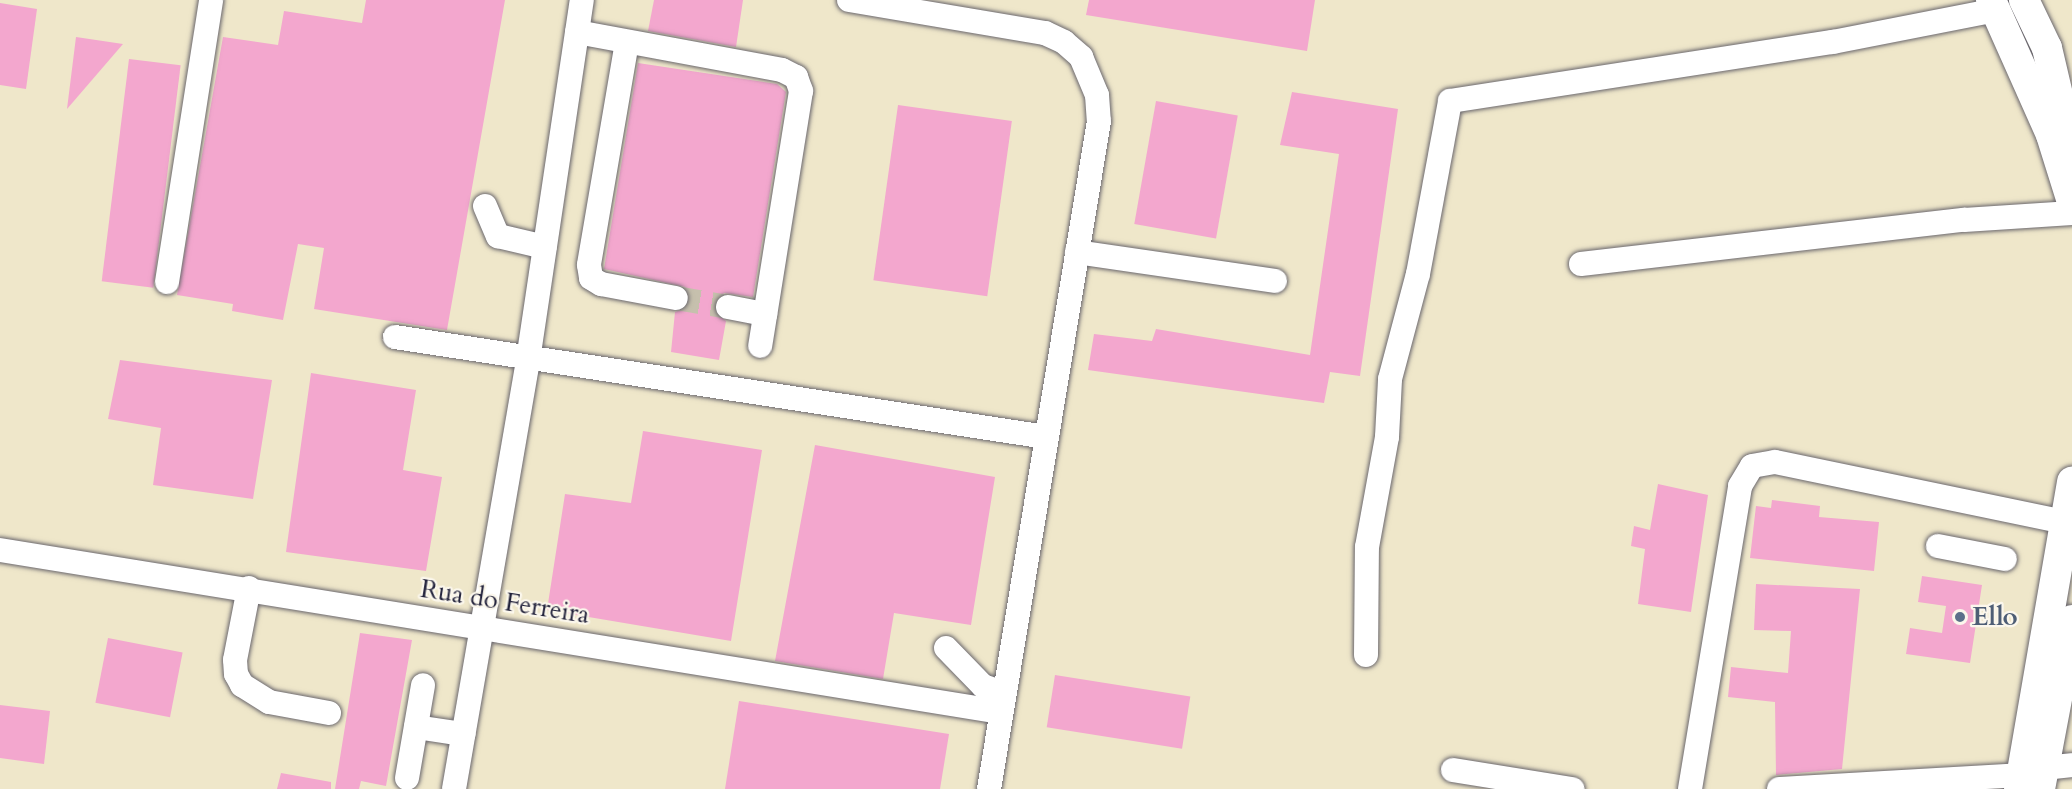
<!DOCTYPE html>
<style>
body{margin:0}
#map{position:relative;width:2072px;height:789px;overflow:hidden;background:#efe7ca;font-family:Cardo,serif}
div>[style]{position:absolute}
.building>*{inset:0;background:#f3a7ce;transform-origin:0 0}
.minor-tunnel>*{height:24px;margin-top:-12px;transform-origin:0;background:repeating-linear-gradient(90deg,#c6c0ad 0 24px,transparent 0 36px)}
.roads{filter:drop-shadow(0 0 2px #6a676d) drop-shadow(0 0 2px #6a676d)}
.minor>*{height:24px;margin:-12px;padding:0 12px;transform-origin:12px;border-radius:12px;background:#fff}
.major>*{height:30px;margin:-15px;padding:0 15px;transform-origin:15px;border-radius:15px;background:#fff}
.dots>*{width:16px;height:16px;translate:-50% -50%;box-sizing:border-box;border:3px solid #fbf7ec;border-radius:50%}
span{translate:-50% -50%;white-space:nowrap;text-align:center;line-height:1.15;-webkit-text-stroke:4.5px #fbf7ec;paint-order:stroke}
.street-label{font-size:26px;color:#22223b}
.service-label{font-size:26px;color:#4e5e75;font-weight:700}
.left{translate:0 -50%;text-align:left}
</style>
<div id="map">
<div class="building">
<i style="clip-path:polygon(366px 0,505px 0,447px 330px,314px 309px,324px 248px,298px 244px,283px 320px,232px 311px,233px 304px,177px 295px,223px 37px,278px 45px,284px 11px,362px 23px)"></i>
<i style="clip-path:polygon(654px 0,743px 0,736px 47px,648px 31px)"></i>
<i style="clip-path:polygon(1089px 0,1315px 0,1307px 51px,1086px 15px)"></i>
<i style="clip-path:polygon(0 3px,37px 9px,26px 89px,0 85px)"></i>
<i style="clip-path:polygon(76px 37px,123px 44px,67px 109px)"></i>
<i style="left:129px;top:59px;width:52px;height:224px;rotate:7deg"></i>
<i style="clip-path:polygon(638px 63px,777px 84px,786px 92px,753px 297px,724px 293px,714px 304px,715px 312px,726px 321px,719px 360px,671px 352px,675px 312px,686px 308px,690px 301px,685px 287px,604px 269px)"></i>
<i style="clip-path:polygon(1292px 92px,1398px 109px,1360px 376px,1330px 372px,1324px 403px,1088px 370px,1094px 334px,1152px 341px,1156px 329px,1310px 355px,1339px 154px,1280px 145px)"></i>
<i style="left:1156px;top:101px;width:83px;height:125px;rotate:10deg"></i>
<i style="left:898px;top:105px;width:115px;height:177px;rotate:8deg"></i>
<i style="clip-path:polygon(120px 360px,272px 380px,253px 499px,153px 485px,161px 428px,108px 419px)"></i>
<i style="clip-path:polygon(311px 373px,416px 390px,403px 470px,442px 477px,426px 571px,286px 552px)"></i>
<i style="clip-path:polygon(643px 431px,762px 450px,731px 641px,547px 610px,565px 494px,631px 503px)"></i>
<i style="clip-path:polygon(815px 445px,995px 477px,971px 625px,894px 613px,883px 679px,775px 661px)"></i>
<i style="clip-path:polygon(1658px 484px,1708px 495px,1691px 612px,1638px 604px,1645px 549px,1631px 546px,1634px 526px,1650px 530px)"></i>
<i style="clip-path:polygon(1772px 500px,1820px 506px,1819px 517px,1879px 522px,1874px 571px,1750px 558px,1756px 506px,1771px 508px)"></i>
<i style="clip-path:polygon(1922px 576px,1982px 585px,1970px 663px,1906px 654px,1910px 628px,1942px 633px,1946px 606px,1918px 602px)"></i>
<i style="clip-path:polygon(1756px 584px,1860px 589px,1842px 769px,1776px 775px,1775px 702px,1728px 697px,1731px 667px,1788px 673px,1791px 631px,1754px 630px)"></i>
<i style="clip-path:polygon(360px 633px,412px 640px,386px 786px,361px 781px,359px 789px,335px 789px)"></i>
<i style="left:108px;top:638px;width:76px;height:66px;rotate:11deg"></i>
<i style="left:1055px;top:675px;width:137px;height:53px;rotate:9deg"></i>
<i style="clip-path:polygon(739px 701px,949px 734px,940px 789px,725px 789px)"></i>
<i style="clip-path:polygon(0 705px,50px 711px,44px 764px,0 758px)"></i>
<i style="clip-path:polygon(281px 773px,331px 782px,331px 789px,277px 789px)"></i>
</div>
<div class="minor-tunnel">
<i style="left:676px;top:298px;width:53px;rotate:9.8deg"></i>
</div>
<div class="roads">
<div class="minor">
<i style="left:849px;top:0;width:199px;rotate:9.6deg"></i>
<i style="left:1045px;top:33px;width:21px;rotate:25deg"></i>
<i style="left:1064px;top:42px;width:23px;rotate:41deg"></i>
<i style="left:1081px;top:57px;width:41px;rotate:67.2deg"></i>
<i style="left:1097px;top:95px;width:26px;rotate:86deg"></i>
<i style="left:1099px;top:121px;width:677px;rotate:99.35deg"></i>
<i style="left:577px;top:32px;width:208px;rotate:10.5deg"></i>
<i style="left:782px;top:70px;width:16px;rotate:27deg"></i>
<i style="left:796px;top:77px;width:15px;rotate:70deg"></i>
<i style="left:801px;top:91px;width:258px;rotate:99.1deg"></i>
<i style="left:627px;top:42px;width:226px;rotate:99.7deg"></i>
<i style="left:589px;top:265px;width:13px;rotate:81deg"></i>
<i style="left:591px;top:278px;width:12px;rotate:31deg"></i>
<i style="left:601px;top:284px;width:76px;rotate:10.6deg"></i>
<i style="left:485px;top:206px;width:33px;rotate:67deg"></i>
<i style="left:498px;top:236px;width:48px;rotate:13.2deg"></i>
<i style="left:1077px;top:252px;width:200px;rotate:8.3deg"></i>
<i style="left:1581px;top:264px;width:386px;rotate:-6.6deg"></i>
<i style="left:1964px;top:220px;width:108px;rotate:-3.7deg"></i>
<i style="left:167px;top:282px;width:285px;rotate:-81.1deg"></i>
<i style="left:728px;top:307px;width:38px;rotate:11deg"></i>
<i style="left:395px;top:337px;width:659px;rotate:8.73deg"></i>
<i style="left:1938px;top:546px;width:68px;rotate:11deg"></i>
<i style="left:0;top:550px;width:1013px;rotate:9.2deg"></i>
<i style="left:249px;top:588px;width:73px;rotate:101deg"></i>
<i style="left:235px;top:660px;width:14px;rotate:86deg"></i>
<i style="left:236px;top:674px;width:13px;rotate:61deg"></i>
<i style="left:242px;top:685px;width:32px;rotate:32deg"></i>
<i style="left:269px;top:702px;width:61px;rotate:10.4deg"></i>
<i style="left:946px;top:648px;width:53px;rotate:45.8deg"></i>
<i style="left:983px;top:686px;width:21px;rotate:19deg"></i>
<i style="left:1366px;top:655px;width:108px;rotate:-89.5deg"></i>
<i style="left:1367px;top:547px;width:112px;rotate:-79.7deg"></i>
<i style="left:1387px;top:437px;width:58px;rotate:-87deg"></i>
<i style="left:1390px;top:379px;width:109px;rotate:-75.1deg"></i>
<i style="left:1418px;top:274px;width:176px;rotate:-79.5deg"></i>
<i style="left:1450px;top:101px;width:388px;rotate:-8.8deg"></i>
<i style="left:1833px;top:42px;width:166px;rotate:-11.1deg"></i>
<i style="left:416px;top:727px;width:48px;rotate:8.5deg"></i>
<i style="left:2044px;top:768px;width:28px;rotate:-6deg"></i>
<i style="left:1453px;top:770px;width:121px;rotate:9.1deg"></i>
<i style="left:407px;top:778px;width:94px;rotate:-80.2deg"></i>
<i style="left:454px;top:789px;width:435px;rotate:-80.2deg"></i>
<i style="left:528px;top:360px;width:364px;rotate:-81.5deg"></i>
<i style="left:1690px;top:789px;width:307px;rotate:-80.6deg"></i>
<i style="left:1740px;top:486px;width:23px;rotate:-59deg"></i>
<i style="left:1752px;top:466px;width:23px;rotate:-10deg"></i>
<i style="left:1775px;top:462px;width:296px;rotate:11.7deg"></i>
<i style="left:1779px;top:789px;width:242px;rotate:-3.3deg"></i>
</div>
<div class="major">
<i style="left:1991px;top:0;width:148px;rotate:66deg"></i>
<i style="left:2051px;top:135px;width:70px;rotate:72.6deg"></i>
<i style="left:2024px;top:0;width:53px;rotate:64.4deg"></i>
<i style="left:2047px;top:48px;width:97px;rotate:76.8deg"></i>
<i style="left:2019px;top:789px;width:312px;rotate:-80.2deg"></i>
<i style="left:2040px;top:789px;width:172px;rotate:-79.3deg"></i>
</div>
</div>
<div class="dots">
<i style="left:1960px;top:617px;background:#5c6f8a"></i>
</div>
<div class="street-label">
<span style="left:505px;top:602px;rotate:9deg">Rua do Ferreira</span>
</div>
<div class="service-label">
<span class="left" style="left:1972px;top:617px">Ello</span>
</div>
</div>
